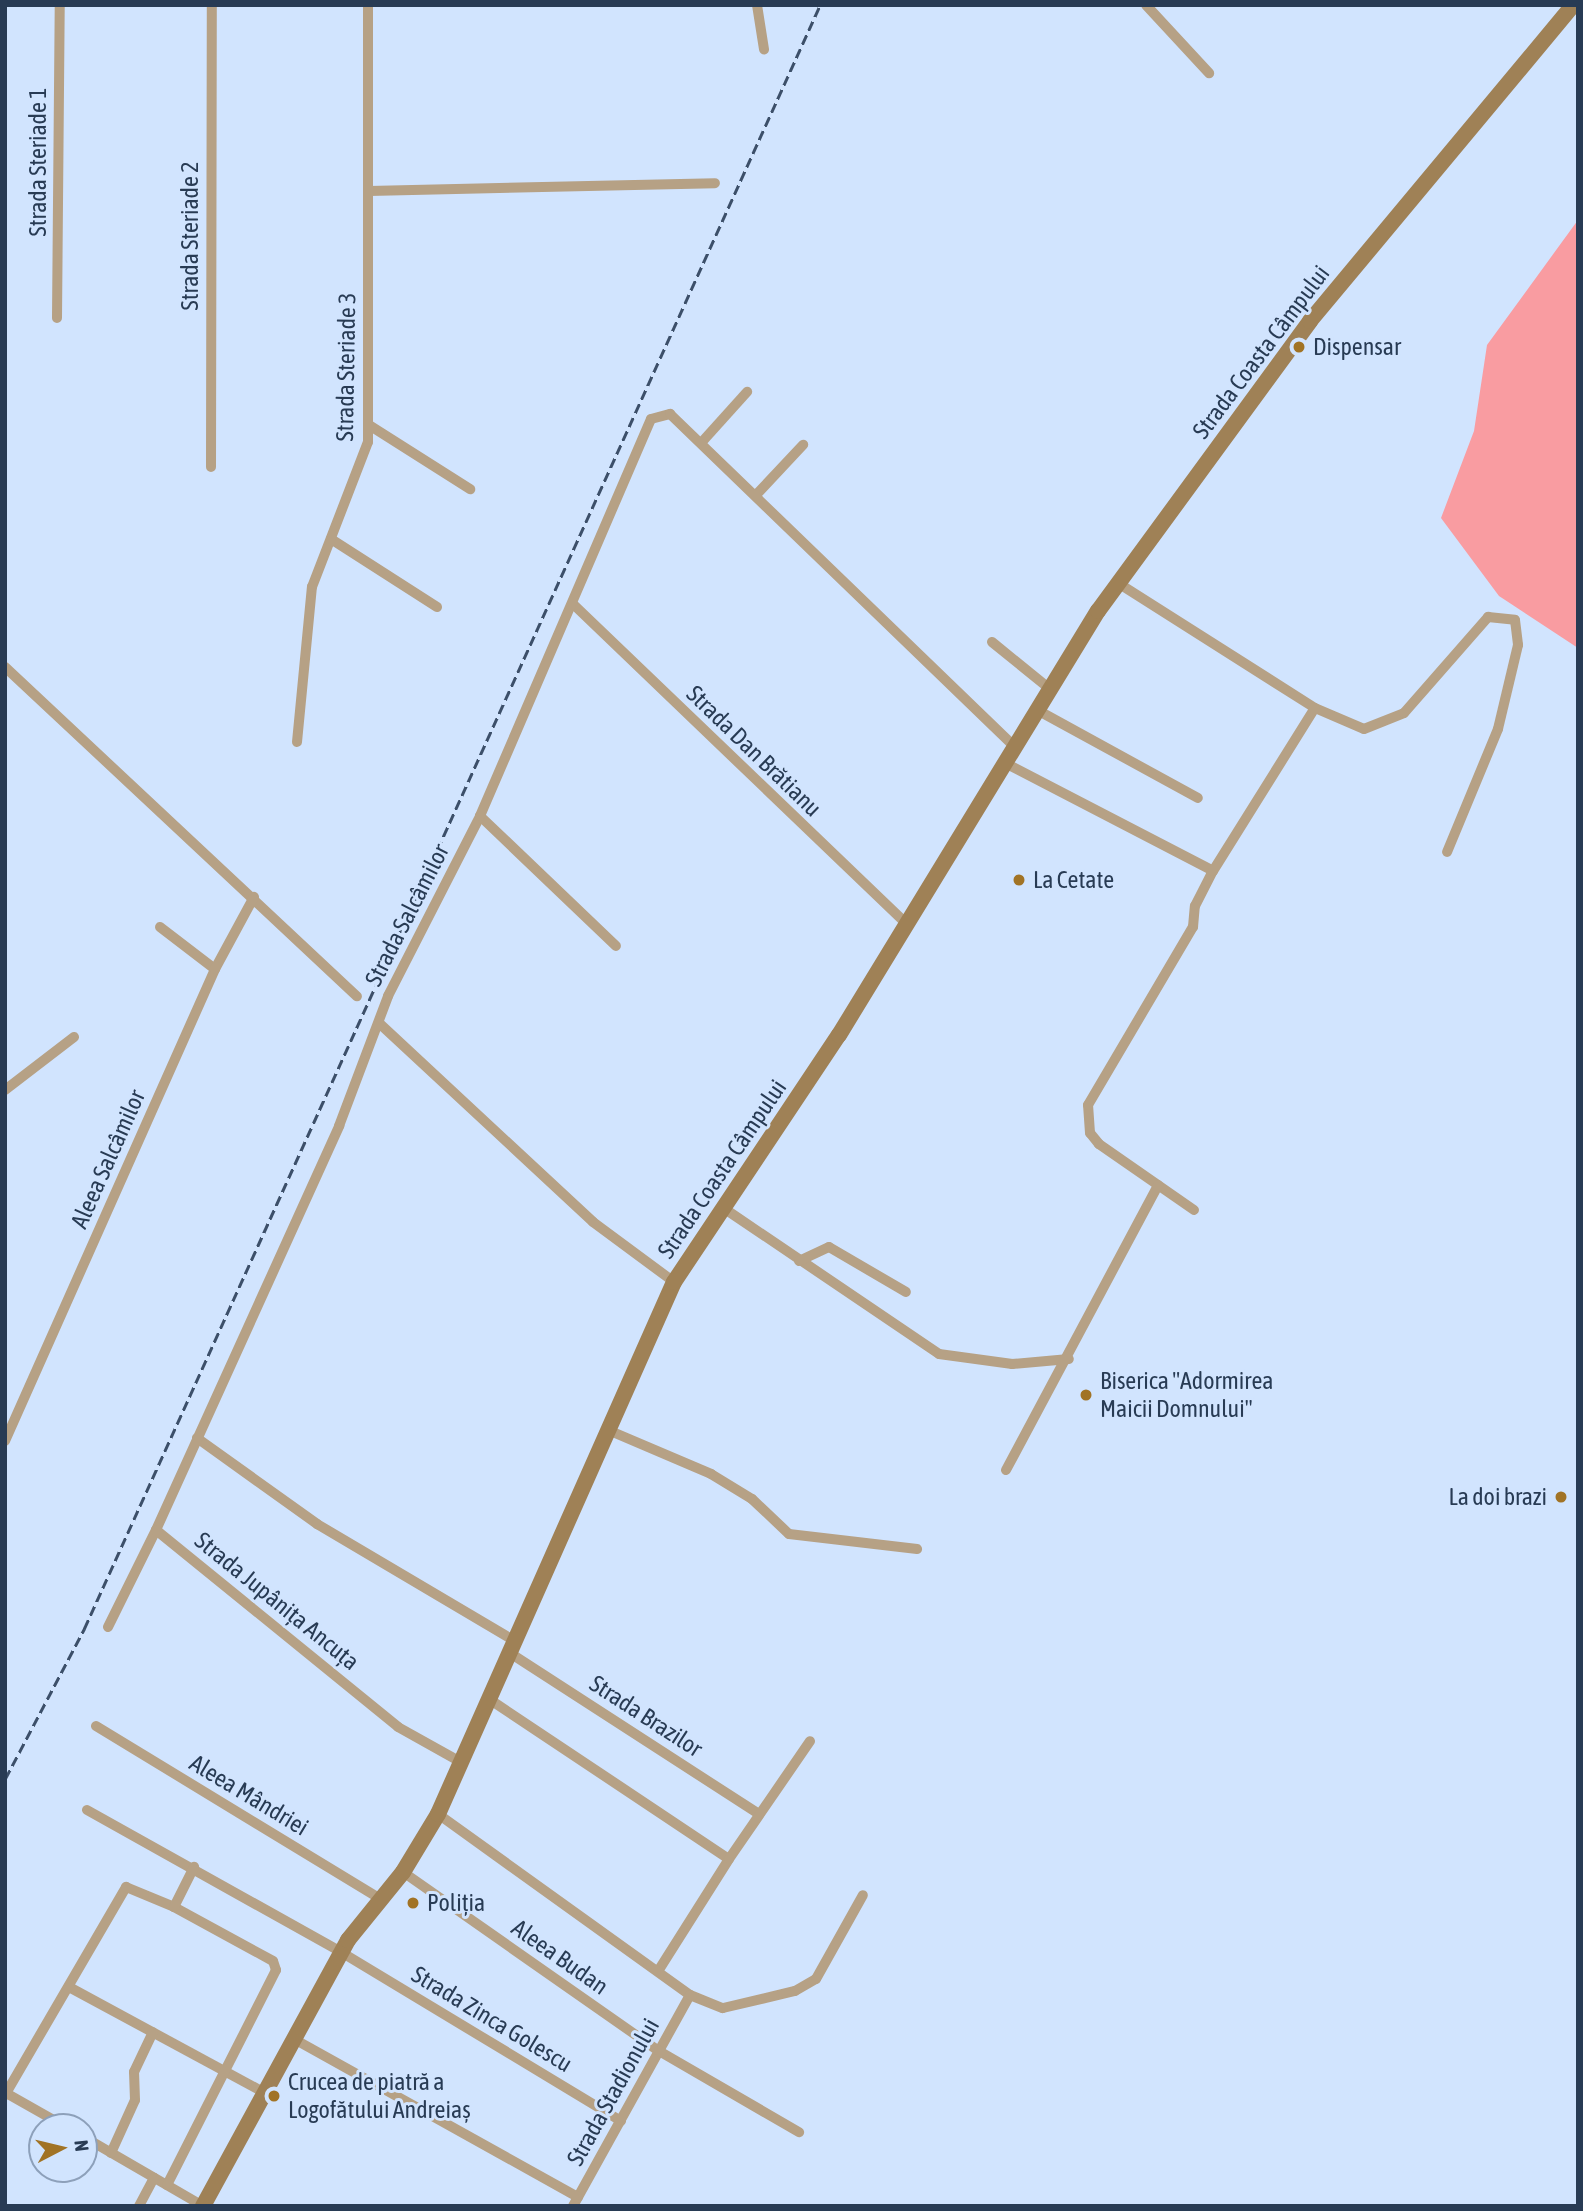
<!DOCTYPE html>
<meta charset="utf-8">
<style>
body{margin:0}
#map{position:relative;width:1583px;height:2211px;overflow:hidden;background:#d1e4fe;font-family:"Asap Condensed",sans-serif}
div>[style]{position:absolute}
.green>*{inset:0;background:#f99ca1}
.street>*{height:10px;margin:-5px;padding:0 5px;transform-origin:5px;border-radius:5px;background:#b6a185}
.secondary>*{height:16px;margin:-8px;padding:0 8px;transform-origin:8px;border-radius:8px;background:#9f8156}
.rail>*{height:2.5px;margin-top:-1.25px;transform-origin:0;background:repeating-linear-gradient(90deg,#3c4f69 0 10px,transparent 0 15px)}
.dots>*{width:19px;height:19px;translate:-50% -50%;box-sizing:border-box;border:4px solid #d1e4fe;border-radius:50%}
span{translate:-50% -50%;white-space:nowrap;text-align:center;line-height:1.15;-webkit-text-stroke:6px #d1e4fe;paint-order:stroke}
.street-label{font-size:24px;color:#283b54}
.poi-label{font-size:24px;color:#283b54}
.left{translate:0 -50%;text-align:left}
.right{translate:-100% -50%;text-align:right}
.frame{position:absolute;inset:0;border:7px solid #283b54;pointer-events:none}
.north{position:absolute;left:28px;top:2113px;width:70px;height:70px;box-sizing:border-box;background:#d1e4fe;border:2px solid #8da0ba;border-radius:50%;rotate:83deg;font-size:19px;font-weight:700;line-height:28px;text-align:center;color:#283b54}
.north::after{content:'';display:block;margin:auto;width:24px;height:32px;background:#a17325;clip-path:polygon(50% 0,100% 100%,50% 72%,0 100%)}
</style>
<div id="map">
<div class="green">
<i style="clip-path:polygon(1578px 220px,1578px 648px,1499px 596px,1441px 518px,1474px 431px,1487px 345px)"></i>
</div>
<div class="street">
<i style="left:757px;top:5px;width:45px;rotate:81deg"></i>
<i style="left:1146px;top:5px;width:93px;rotate:47.2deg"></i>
<i style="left:369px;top:191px;width:346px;rotate:-1.3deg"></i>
<i style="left:57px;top:318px;width:313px;rotate:-89.5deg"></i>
<i style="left:369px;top:425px;width:120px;rotate:32.4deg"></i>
<i style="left:701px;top:443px;width:69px;rotate:-48deg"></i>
<i style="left:211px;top:467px;width:462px;rotate:-89.9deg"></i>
<i style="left:756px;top:495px;width:69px;rotate:-46.8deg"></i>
<i style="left:331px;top:539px;width:126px;rotate:32.7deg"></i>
<i style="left:1118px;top:583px;width:233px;rotate:32.4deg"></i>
<i style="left:1315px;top:708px;width:53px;rotate:23.2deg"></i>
<i style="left:1364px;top:729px;width:43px;rotate:-21.8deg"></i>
<i style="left:1404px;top:713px;width:128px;rotate:-48.8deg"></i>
<i style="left:1488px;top:617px;width:27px;rotate:6deg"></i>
<i style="left:1515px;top:620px;width:25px;rotate:83deg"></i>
<i style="left:1518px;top:645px;width:86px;rotate:103.4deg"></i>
<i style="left:1498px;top:729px;width:133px;rotate:112.5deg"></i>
<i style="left:573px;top:604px;width:464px;rotate:43.8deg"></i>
<i style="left:992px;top:642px;width:76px;rotate:39.1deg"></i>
<i style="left:5px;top:667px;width:482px;rotate:43.1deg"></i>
<i style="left:1039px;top:711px;width:181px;rotate:28.7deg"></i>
<i style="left:297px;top:742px;width:156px;rotate:-84.5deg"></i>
<i style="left:312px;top:587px;width:155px;rotate:-68.9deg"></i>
<i style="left:368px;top:442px;width:437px;rotate:-90deg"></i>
<i style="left:1007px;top:764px;width:232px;rotate:27.4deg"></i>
<i style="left:480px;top:816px;width:188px;rotate:43.7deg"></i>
<i style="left:160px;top:927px;width:69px;rotate:37.4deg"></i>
<i style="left:379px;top:1023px;width:292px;rotate:42.9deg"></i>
<i style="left:593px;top:1222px;width:101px;rotate:36.5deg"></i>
<i style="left:5px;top:1090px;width:87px;rotate:-37.5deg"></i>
<i style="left:722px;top:1207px;width:262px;rotate:34.1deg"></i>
<i style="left:939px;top:1354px;width:74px;rotate:7.8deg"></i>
<i style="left:1012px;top:1364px;width:57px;rotate:-5deg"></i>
<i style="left:1194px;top:1210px;width:116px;rotate:-145.2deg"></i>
<i style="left:1099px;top:1144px;width:14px;rotate:-129deg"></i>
<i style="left:1090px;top:1133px;width:28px;rotate:-94deg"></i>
<i style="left:1088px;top:1105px;width:207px;rotate:-59.5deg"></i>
<i style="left:1193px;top:927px;width:21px;rotate:-85deg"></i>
<i style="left:1195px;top:906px;width:39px;rotate:-63deg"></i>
<i style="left:1213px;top:871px;width:192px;rotate:-58deg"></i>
<i style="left:799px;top:1261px;width:33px;rotate:-25deg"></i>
<i style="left:829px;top:1247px;width:89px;rotate:30.3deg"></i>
<i style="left:608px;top:1430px;width:112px;rotate:23.1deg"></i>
<i style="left:711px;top:1474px;width:48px;rotate:31.4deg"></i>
<i style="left:752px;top:1499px;width:51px;rotate:43.4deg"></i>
<i style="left:789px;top:1534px;width:129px;rotate:6.7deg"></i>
<i style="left:197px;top:1438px;width:148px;rotate:35.6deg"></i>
<i style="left:317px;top:1524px;width:230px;rotate:30.6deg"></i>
<i style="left:5px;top:1441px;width:517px;rotate:-66.01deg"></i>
<i style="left:215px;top:969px;width:82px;rotate:-61.6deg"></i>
<i style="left:1006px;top:1470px;width:323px;rotate:-61.9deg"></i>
<i style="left:156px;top:1530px;width:444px;rotate:-65.6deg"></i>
<i style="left:339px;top:1126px;width:139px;rotate:-69.3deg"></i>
<i style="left:388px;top:996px;width:202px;rotate:-62.9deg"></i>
<i style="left:480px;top:816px;width:432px;rotate:-66.7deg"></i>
<i style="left:651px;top:419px;width:20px;rotate:-15deg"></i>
<i style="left:670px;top:414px;width:481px;rotate:44deg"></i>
<i style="left:108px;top:1627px;width:108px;rotate:-63.7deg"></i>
<i style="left:156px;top:1530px;width:312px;rotate:39.1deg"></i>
<i style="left:398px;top:1727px;width:72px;rotate:29.1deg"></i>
<i style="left:510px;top:1653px;width:297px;rotate:32.9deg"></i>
<i style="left:489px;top:1699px;width:288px;rotate:33.7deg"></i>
<i style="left:729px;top:1859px;width:129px;rotate:122.3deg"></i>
<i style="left:96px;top:1726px;width:333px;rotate:31.3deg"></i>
<i style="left:87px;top:1810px;width:291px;rotate:29.2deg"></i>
<i style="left:341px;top:1952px;width:327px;rotate:31.1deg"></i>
<i style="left:438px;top:1814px;width:310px;rotate:35.7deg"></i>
<i style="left:690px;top:1995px;width:241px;rotate:119deg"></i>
<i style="left:729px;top:1859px;width:143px;rotate:-55.5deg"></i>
<i style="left:403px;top:1872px;width:312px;rotate:35deg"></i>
<i style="left:659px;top:2051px;width:162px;rotate:30.1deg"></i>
<i style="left:69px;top:1987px;width:223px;rotate:28.4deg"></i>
<i style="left:690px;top:1995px;width:35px;rotate:22deg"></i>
<i style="left:723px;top:2008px;width:74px;rotate:-13.3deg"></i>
<i style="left:795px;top:1991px;width:24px;rotate:-30deg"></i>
<i style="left:816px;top:1979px;width:96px;rotate:-60.8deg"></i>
<i style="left:294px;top:2039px;width:325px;rotate:29.1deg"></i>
<i style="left:6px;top:2093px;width:69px;rotate:29.5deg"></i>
<i style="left:5px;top:2095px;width:241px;rotate:-59.8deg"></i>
<i style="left:126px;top:1887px;width:52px;rotate:22.6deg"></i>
<i style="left:84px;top:2137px;width:138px;rotate:30.1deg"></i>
<i style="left:111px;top:2153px;width:58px;rotate:-65.6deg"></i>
<i style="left:135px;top:2100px;width:28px;rotate:-92deg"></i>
<i style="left:134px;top:2072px;width:44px;rotate:-64.6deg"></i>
<i style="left:167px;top:2185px;width:241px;rotate:-63.1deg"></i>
<i style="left:276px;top:1970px;width:9px;rotate:-108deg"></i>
<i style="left:273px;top:1961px;width:113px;rotate:-151.4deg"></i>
<i style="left:174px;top:1907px;width:45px;rotate:-63.4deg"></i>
<i style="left:139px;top:2206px;width:32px;rotate:-62deg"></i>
</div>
<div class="secondary">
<i style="left:203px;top:2206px;width:303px;rotate:-61.4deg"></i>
<i style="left:348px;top:1940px;width:87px;rotate:-51deg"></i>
<i style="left:403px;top:1872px;width:68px;rotate:-58.9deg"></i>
<i style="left:438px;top:1814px;width:582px;rotate:-66.08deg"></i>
<i style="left:674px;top:1282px;width:297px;rotate:-56.3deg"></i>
<i style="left:839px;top:1035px;width:497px;rotate:-58.6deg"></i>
<i style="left:1098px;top:611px;width:359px;rotate:-53.8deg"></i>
<i style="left:1310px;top:321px;width:411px;rotate:-50.2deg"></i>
</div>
<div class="rail">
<i style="left:5px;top:1779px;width:170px;rotate:-62.2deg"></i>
<i style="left:84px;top:1629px;width:1783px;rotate:-65.62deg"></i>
</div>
<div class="dots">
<i style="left:1299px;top:347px;background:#a17325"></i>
<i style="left:1019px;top:880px;background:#a17325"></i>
<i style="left:1086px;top:1395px;background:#a17325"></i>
<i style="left:1561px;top:1497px;background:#a17325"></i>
<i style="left:413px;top:1903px;background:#a17325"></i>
<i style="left:274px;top:2096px;background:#a17325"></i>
</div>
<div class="street-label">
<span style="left:38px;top:162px;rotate:-90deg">Strada Steriade 1</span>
<span style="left:190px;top:236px;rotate:-90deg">Strada Steriade 2</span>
<span style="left:1261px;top:352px;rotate:-53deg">Strada Coasta Câmpului</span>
<span style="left:346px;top:367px;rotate:-89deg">Strada Steriade 3</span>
<span style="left:754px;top:751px;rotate:44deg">Strada Dan Brătianu</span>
<span style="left:407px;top:915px;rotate:-63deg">Strada Salcâmilor</span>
<span style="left:108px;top:1159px;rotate:-66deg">Aleea Salcâmilor</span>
<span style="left:722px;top:1169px;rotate:-56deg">Strada Coasta Câmpului</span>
<span style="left:277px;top:1601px;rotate:39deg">Strada Jupânița Ancuța</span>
<span style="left:646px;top:1716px;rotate:33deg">Strada Brazilor</span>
<span style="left:249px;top:1795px;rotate:31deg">Aleea Mândriei</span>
<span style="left:560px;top:1957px;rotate:35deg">Aleea Budan</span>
<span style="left:492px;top:2019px;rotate:31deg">Strada Zinca Golescu</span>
<span style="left:613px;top:2092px;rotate:-61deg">Strada Stadionului</span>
</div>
<div class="poi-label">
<span class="left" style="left:1313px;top:347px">Dispensar</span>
<span class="left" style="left:1033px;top:880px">La Cetate</span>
<span class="left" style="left:1100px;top:1395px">Biserica "Adormirea<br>Maicii Domnului"</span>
<span class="right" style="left:1547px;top:1497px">La doi brazi</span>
<span class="left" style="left:427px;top:1903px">Poliția</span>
<span class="left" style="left:288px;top:2096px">Crucea de piatră a<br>Logofătului Andreiaș</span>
</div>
<div class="frame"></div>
<div class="north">N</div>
</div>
